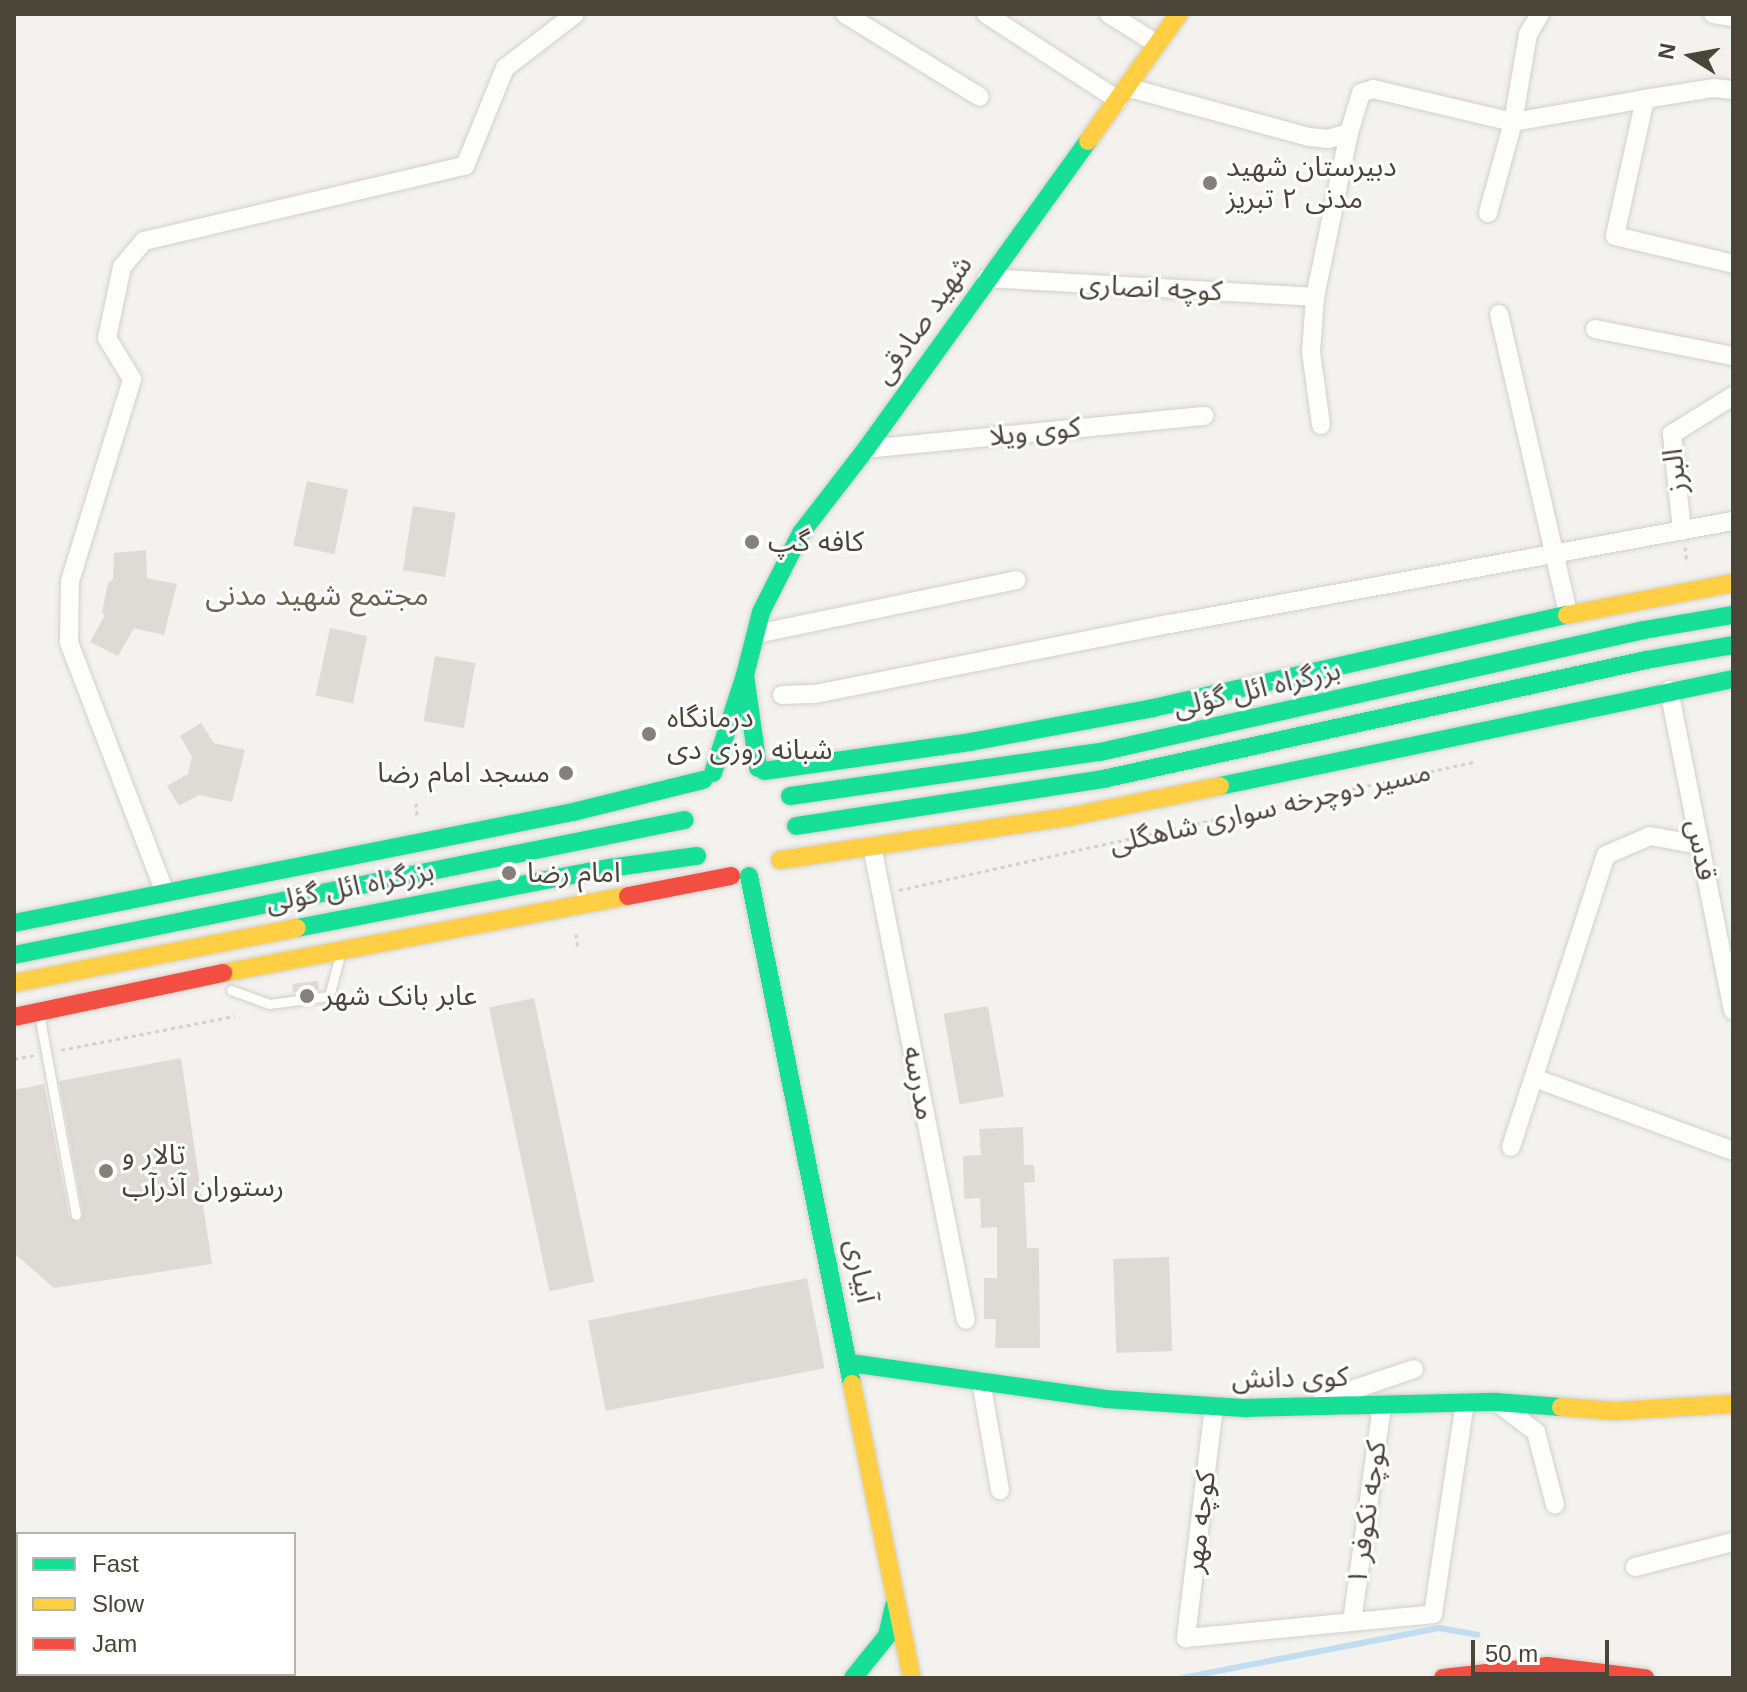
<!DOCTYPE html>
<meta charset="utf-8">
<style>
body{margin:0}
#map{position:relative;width:1747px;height:1692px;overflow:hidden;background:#f4f2ee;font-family:Arial,"Noto Sans Arabic",sans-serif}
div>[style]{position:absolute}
.stream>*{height:6px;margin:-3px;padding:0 3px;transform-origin:3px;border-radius:3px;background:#c0ddf1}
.building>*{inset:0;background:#dedbd6;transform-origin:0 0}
.path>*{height:3px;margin-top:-1.5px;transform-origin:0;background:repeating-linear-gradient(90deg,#d3d2cc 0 4px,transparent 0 8px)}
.roads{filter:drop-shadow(0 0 2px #d2d0cb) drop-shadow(0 0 2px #d2d0cb)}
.lane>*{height:9px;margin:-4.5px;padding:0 4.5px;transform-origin:4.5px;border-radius:4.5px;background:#fdfdfc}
.street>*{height:18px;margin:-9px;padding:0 9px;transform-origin:9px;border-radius:9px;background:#fdfdfc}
.fast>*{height:18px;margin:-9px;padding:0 9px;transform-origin:9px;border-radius:9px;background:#16e098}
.slow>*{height:18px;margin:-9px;padding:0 9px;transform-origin:9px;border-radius:9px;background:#ffcf43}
.jam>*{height:18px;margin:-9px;padding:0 9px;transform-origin:9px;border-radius:9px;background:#f24e42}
.dots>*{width:22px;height:22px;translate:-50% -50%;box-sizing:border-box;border:4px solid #fff;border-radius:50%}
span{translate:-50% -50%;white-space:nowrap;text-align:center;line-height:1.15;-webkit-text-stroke:6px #fff;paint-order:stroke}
.poi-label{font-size:28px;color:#4b4439}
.left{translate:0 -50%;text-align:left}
.right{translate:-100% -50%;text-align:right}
.street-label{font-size:28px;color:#4b4439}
.neighbourhood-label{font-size:30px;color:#6e6250}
.frame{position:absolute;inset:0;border:16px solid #4b4439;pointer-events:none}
.legend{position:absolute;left:16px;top:1532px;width:280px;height:144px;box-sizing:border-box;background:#fff;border:2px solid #b7b4b0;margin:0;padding:10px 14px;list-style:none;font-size:24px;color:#4b4439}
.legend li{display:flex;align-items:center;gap:16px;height:40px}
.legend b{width:40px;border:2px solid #b7b4b0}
.north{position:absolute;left:1651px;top:16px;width:80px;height:80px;-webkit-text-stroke:6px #fff;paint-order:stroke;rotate:281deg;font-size:22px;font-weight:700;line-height:32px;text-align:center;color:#4b4439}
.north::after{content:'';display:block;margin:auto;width:28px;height:36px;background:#4b4439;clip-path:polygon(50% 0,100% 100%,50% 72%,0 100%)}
.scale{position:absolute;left:1471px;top:1640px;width:138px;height:36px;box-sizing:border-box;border:4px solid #4b4439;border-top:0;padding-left:10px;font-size:24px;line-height:28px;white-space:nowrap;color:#4b4439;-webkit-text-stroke:6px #fff;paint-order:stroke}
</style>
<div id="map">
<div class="stream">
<i style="left:1182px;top:1678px;width:262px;rotate:-11deg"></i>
<i style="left:1439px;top:1628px;width:39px;rotate:10deg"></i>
</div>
<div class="building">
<i style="left:307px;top:481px;width:42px;height:66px;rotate:12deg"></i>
<i style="left:413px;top:506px;width:43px;height:65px;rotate:9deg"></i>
<i style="clip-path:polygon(146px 550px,147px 578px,177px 584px,164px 635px,134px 628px,118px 656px,90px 642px,105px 615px,102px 612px,108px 583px,113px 579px,114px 553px)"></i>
<i style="left:330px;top:628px;width:38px;height:69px;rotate:12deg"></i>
<i style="left:435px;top:656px;width:41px;height:66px;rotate:10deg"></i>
<i style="clip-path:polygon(201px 723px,214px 743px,245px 750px,232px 802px,199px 795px,179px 806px,167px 786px,188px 774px,192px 757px,180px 736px)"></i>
<i style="left:318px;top:981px;width:9px;height:26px;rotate:84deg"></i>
<i style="left:534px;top:998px;width:290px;height:46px;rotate:78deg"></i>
<i style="left:988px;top:1006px;width:92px;height:45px;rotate:80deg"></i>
<i style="clip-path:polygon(181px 1058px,212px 1264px,54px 1288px,14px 1253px,14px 1090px,44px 1084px,69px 1216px,78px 1222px,83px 1214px,59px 1081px)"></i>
<i style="clip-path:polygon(1023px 1127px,1024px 1165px,1034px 1165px,1035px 1182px,1024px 1183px,1027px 1248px,1039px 1248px,1040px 1348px,995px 1348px,996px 1319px,984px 1319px,984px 1278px,997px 1278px,997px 1227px,981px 1228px,980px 1198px,964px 1199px,963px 1156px,981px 1155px,979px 1129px)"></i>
<i style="left:1169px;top:1257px;width:94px;height:56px;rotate:88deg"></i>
<i style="left:807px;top:1278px;width:92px;height:223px;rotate:79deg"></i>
</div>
<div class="path">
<i style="left:1685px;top:547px;width:16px;rotate:83deg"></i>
<i style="left:416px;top:803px;width:15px;rotate:86deg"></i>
<i style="left:899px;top:890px;width:588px;rotate:-12.57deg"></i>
<i style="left:576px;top:934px;width:16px;rotate:83deg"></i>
<i style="left:61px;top:1050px;width:177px;rotate:-11.1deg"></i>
<i style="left:14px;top:1059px;width:20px;rotate:-11deg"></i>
</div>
<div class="roads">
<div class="lane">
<i style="left:231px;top:990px;width:40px;rotate:20.2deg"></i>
<i style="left:269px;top:1004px;width:61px;rotate:-7.6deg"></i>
<i style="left:329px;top:996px;width:39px;rotate:-75deg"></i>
<i style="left:40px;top:1019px;width:199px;rotate:79.6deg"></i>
</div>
<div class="street">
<i style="left:845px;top:14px;width:158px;rotate:31.6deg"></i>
<i style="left:986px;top:14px;width:158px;rotate:33.1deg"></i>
<i style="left:1109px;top:14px;width:57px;rotate:32deg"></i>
<i style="left:1713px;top:14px;width:20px;rotate:9deg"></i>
<i style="left:1126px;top:87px;width:190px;rotate:15.3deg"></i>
<i style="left:1309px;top:137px;width:19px;rotate:6deg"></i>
<i style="left:1328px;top:139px;width:22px;rotate:-16deg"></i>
<i style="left:1349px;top:133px;width:42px;rotate:-73.3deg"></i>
<i style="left:1361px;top:93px;width:13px;rotate:-18deg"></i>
<i style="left:1373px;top:89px;width:144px;rotate:13.3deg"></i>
<i style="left:1513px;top:122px;width:134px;rotate:-9.9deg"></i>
<i style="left:1645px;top:99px;width:140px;rotate:102.4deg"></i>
<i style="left:1615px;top:236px;width:121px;rotate:13.3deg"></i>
<i style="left:1645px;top:99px;width:70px;rotate:-9.1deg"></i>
<i style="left:1714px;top:88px;width:19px;rotate:6deg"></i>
<i style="left:1488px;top:213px;width:94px;rotate:-74.6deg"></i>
<i style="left:1513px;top:122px;width:89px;rotate:-80.3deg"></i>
<i style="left:1528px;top:34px;width:23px;rotate:-59deg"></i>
<i style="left:987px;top:278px;width:329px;rotate:3.3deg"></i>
<i style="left:1499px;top:314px;width:308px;rotate:77deg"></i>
<i style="left:1595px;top:329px;width:141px;rotate:11.1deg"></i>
<i style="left:1321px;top:425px;width:74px;rotate:-97.8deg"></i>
<i style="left:1311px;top:352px;width:55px;rotate:-85.8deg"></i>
<i style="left:1315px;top:297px;width:167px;rotate:-78.3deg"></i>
<i style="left:866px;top:449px;width:340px;rotate:-5.6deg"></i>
<i style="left:1682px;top:531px;width:98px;rotate:-95.9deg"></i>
<i style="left:1672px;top:434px;width:72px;rotate:-31.9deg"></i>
<i style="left:756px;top:634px;width:266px;rotate:-11.7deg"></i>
<i style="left:1669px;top:690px;width:327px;rotate:78.7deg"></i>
<i style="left:782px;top:695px;width:33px;rotate:-2deg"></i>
<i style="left:815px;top:694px;width:362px;rotate:-11.2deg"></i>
<i style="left:1170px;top:624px;width:572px;rotate:-10.37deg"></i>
<i style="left:872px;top:846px;width:483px;rotate:78.8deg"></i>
<i style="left:164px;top:890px;width:266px;rotate:-111deg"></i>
<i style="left:69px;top:642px;width:61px;rotate:-89.1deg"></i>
<i style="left:70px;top:581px;width:211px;rotate:-72.9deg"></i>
<i style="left:132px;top:379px;width:48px;rotate:-121.4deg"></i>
<i style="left:107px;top:338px;width:73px;rotate:-78.1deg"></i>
<i style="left:122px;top:267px;width:34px;rotate:-50deg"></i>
<i style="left:144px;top:241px;width:330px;rotate:-13.2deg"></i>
<i style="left:465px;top:166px;width:106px;rotate:-67.8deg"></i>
<i style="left:505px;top:68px;width:88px;rotate:-37.6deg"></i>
<i style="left:1534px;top:1078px;width:212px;rotate:20.1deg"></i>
<i style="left:1511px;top:1147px;width:307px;rotate:-72deg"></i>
<i style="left:1606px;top:855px;width:48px;rotate:-23.4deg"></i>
<i style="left:1650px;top:836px;width:51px;rotate:10.2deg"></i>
<i style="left:981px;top:1381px;width:111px;rotate:80.1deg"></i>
<i style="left:1322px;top:1400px;width:97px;rotate:-18.6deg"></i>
<i style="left:1498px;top:1403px;width:48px;rotate:37.3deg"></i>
<i style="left:1536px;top:1432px;width:75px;rotate:75.4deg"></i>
<i style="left:1214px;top:1406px;width:234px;rotate:96.9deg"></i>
<i style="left:1186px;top:1638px;width:248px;rotate:-5.5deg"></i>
<i style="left:1433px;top:1614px;width:214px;rotate:-81.4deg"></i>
<i style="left:1635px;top:1567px;width:101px;rotate:-14.3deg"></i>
<i style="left:1352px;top:1622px;width:219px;rotate:-82.1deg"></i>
</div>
<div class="fast">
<i style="left:745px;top:675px;width:65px;rotate:-75.7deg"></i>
<i style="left:761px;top:612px;width:89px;rotate:-63.1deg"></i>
<i style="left:801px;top:533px;width:106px;rotate:-52.3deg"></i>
<i style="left:866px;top:449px;width:380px;rotate:-54.2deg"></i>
<i style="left:764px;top:771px;width:208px;rotate:-8deg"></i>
<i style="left:970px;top:742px;width:186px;rotate:-10.5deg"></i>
<i style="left:1153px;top:708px;width:424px;rotate:-12.7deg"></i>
<i style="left:713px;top:773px;width:103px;rotate:-71.9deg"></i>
<i style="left:745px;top:675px;width:94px;rotate:82deg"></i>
<i style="left:1220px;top:786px;width:524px;rotate:-11.78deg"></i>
<i style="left:790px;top:796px;width:313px;rotate:-8.1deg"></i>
<i style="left:1100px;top:752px;width:558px;rotate:-12.64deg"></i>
<i style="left:1644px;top:630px;width:90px;rotate:-9.6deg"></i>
<i style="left:796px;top:826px;width:311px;rotate:-8.7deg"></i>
<i style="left:1103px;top:779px;width:556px;rotate:-12.36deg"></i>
<i style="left:1646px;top:660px;width:88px;rotate:-9.8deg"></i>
<i style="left:749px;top:876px;width:518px;rotate:78.54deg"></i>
<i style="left:14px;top:923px;width:570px;rotate:-11.23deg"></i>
<i style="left:573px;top:812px;width:134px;rotate:-13.8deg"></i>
<i style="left:297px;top:928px;width:318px;rotate:-10.9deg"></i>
<i style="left:609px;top:868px;width:89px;rotate:-7.8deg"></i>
<i style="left:14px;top:955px;width:684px;rotate:-11.38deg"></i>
<i style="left:850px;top:1363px;width:258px;rotate:8deg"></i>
<i style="left:1105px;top:1399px;width:138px;rotate:3.7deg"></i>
<i style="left:1243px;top:1408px;width:253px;rotate:-1.4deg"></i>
<i style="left:1496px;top:1402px;width:65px;rotate:4.4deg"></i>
<i style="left:853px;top:1678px;width:54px;rotate:-51deg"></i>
<i style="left:887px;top:1636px;width:31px;rotate:-77deg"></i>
</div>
<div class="slow">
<i style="left:1088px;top:141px;width:156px;rotate:-54.4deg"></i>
<i style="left:1567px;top:615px;width:169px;rotate:-10.9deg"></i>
<i style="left:780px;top:860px;width:296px;rotate:-8.5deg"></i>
<i style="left:1073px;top:816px;width:150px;rotate:-11.5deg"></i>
<i style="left:223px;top:973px;width:412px;rotate:-10.8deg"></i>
<i style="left:14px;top:983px;width:288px;rotate:-11deg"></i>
<i style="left:852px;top:1384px;width:300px;rotate:78.5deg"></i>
<i style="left:1561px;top:1407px;width:54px;rotate:4.2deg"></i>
<i style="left:1615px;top:1411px;width:118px;rotate:-3.4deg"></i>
</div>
<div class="jam">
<i style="left:628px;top:896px;width:105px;rotate:-11deg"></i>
<i style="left:14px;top:1017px;width:214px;rotate:-11.9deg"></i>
<i style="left:1443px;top:1678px;width:105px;rotate:-6.6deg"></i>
<i style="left:1547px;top:1666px;width:99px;rotate:7deg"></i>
</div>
</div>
<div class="dots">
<i style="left:1210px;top:183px;background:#868178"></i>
<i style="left:752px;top:542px;background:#868178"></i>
<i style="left:649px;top:734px;background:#868178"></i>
<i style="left:566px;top:773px;background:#868178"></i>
<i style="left:509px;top:873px;background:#868178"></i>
<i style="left:307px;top:996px;background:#868178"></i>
<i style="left:106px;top:1171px;background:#868178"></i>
</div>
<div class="poi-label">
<span class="left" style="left:1226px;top:183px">دبیرستان شهید<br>مدنی ۲ تبریز</span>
<span class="left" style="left:768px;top:542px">کافه گپ</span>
<span class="left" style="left:667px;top:734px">درمانگاه<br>شبانه روزی دی</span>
<span class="right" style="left:550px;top:773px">مسجد امام رضا</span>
<span class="left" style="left:527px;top:873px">امام رضا</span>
<span class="left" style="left:323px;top:996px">عابر بانک شهر</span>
<span class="left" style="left:122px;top:1171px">تالار و<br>رستوران آذرآب</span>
</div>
<div class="street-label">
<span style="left:1151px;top:288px;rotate:3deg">کوچه انصاری</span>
<span style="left:923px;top:320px;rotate:-55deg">شهید صادقی</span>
<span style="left:1035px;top:432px;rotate:-6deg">کوی ویلا</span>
<span style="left:1675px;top:471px;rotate:-96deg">البرز</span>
<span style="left:1257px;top:689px;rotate:-13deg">بزرگراه ائل گؤلی</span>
<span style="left:1270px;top:808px;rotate:-13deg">مسیر دوچرخه سواری شاهگلی</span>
<span style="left:1701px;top:850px;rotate:79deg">قدس</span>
<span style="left:350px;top:887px;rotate:-11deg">بزرگراه ائل گؤلی</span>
<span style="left:919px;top:1083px;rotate:79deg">مدرسه</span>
<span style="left:860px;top:1271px;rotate:78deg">آبیاری</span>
<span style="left:1290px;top:1378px;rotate:-1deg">کوی دانش</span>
<span style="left:1367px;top:1513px;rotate:-82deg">کوچه نکوفر ۱</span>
<span style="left:1200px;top:1522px;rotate:-83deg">کوچه مهر</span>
</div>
<div class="neighbourhood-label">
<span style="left:317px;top:595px">مجتمع شهید مدنی</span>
</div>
<div class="frame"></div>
<ul class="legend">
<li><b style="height:10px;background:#16e098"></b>Fast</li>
<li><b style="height:10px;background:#ffcf43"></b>Slow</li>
<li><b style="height:10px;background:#f24e42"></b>Jam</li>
</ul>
<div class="north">N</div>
<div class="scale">50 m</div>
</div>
